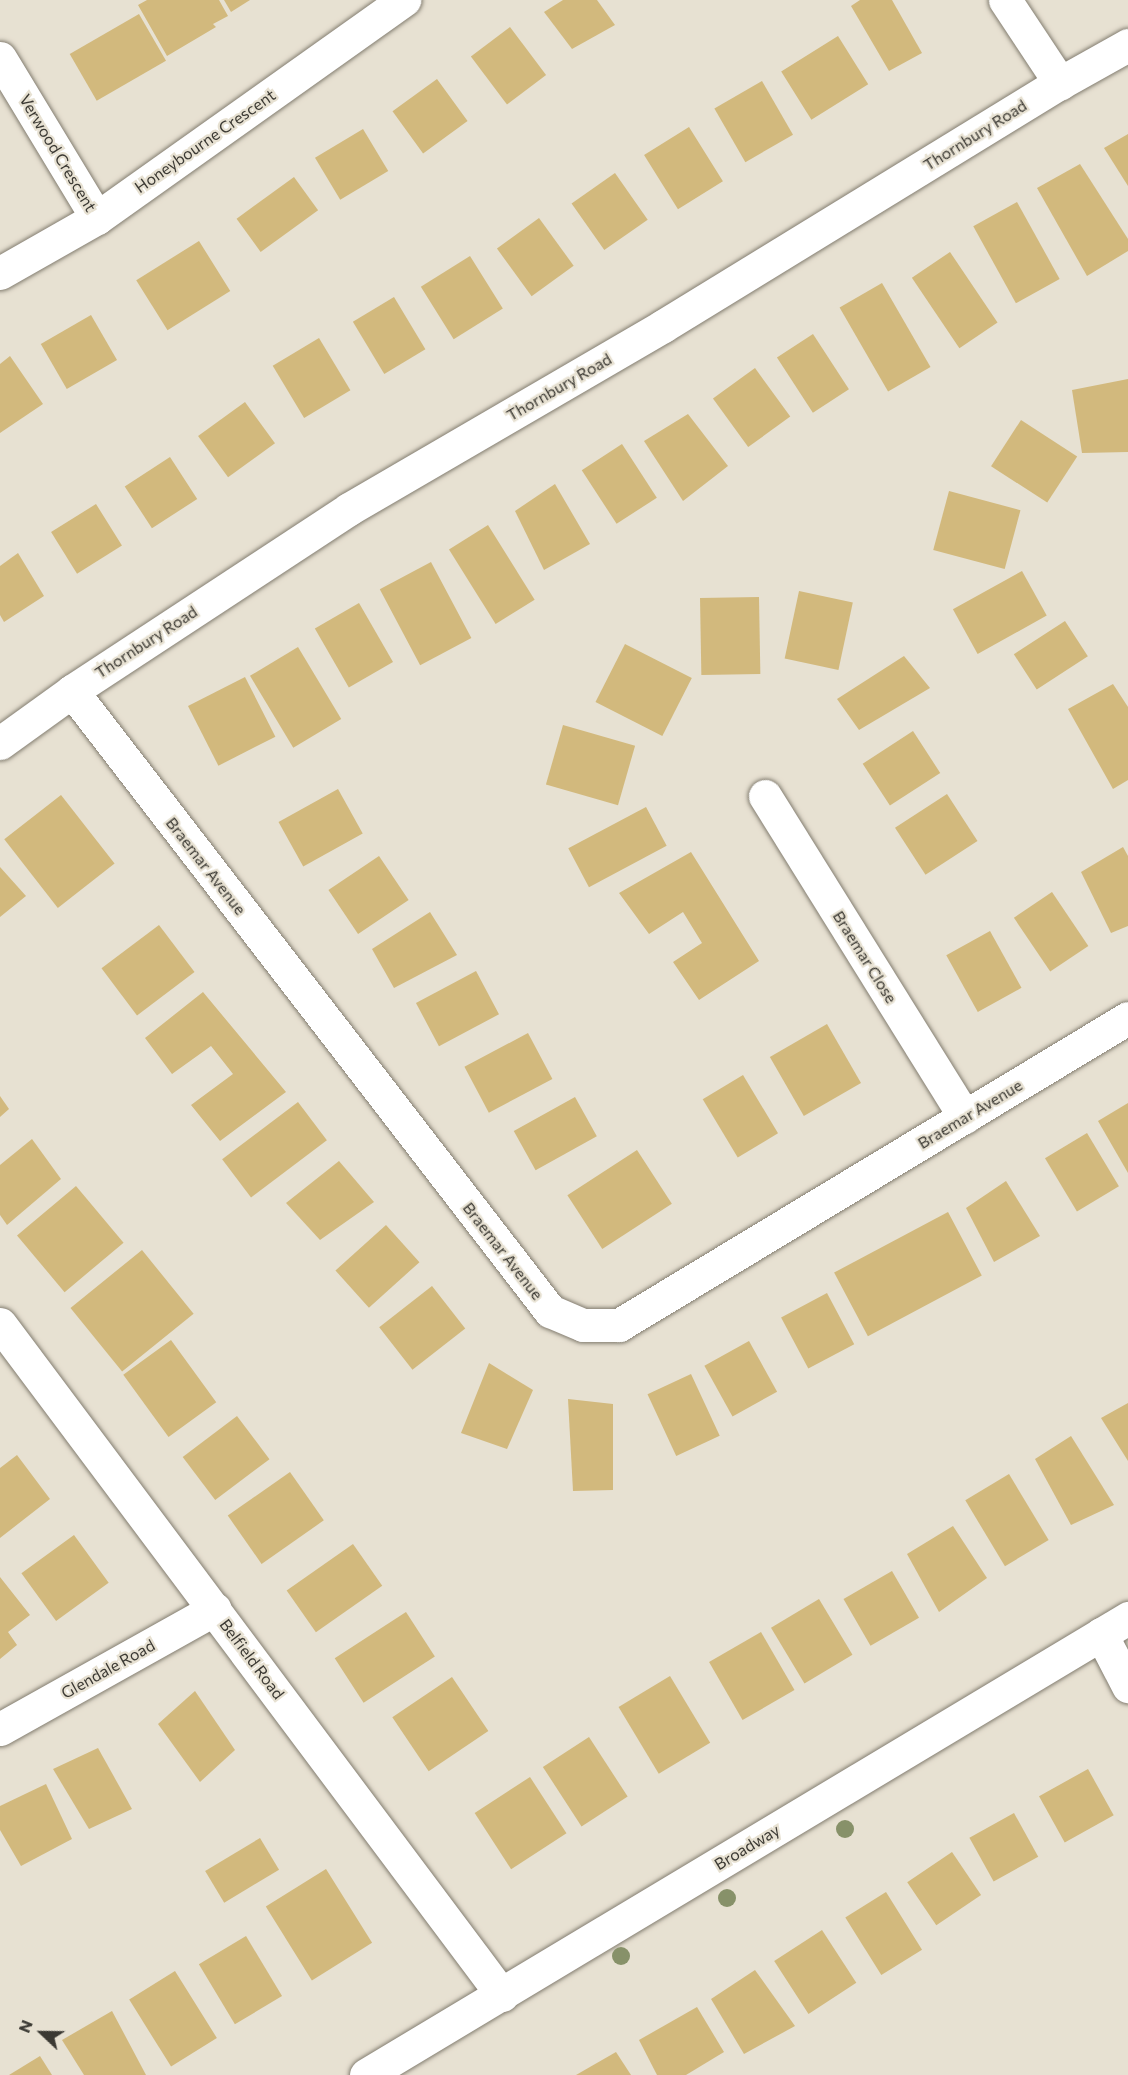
<!DOCTYPE html>
<style>
body{margin:0}
#map{position:relative;width:1128px;height:2075px;overflow:hidden;background:#e7e1d2;font-family:Commissioner,sans-serif}
div>[style]{position:absolute}
.building>*{inset:0;background:#d2b97d;transform-origin:0 0}
.roads{filter:drop-shadow(0 0 2px #837d70) drop-shadow(0 0 2px #837d70)}
.minor>*{height:33px;margin:-16.5px;padding:0 16.5px;transform-origin:16.5px;border-radius:16.5px;background:#fff}
.trees>*{width:18px;height:18px;margin:-9px;border-radius:50%;background:#879169}
span{translate:-50% -50%;white-space:nowrap;text-align:center;line-height:1.15;-webkit-text-stroke:4.5px #e7e1d2;paint-order:stroke}
.street-label{font-size:16px;color:#3b3933}
.north{position:absolute;left:12px;top:2003px;width:60px;height:60px;-webkit-text-stroke:4px #e7e1d2;paint-order:stroke;rotate:292deg;font-size:16px;font-weight:700;line-height:24px;text-align:center;color:#3b3933}
.north::after{content:'';display:block;margin:auto;width:21px;height:27px;background:#3b3933;clip-path:polygon(50% 0,100% 100%,50% 72%,0 100%)}
</style>
<div id="map">
<div class="building">
<i style="clip-path:polygon(147px 0,219px 0,228px 16px,213px 24px,216px 27px,167px 56px,138px 5px)"></i>
<i style="clip-path:polygon(224px 0,250px 0,231px 12px)"></i>
<i style="clip-path:polygon(563px 0,597px 0,615px 25px,572px 49px,544px 12px)"></i>
<i style="clip-path:polygon(860px 0,892px 0,922px 53px,889px 71px,851px 6px)"></i>
<i style="left:139px;top:14px;width:54px;height:80px;rotate:60deg"></i>
<i style="left:510px;top:27px;width:60px;height:49px;rotate:53deg"></i>
<i style="left:838px;top:36px;width:57px;height:67px;rotate:58deg"></i>
<i style="left:437px;top:79px;width:52px;height:55px;rotate:54deg"></i>
<i style="left:762px;top:81px;width:62px;height:55px;rotate:60deg"></i>
<i style="left:689px;top:127px;width:64px;height:53px;rotate:58deg"></i>
<i style="left:363px;top:129px;width:49px;height:56px;rotate:59deg"></i>
<i style="clip-path:polygon(1128px 134px,1128px 186px,1104px 148px)"></i>
<i style="clip-path:polygon(1080px 164px,1128px 239px,1128px 251px,1087px 276px,1037px 188px)"></i>
<i style="left:615px;top:173px;width:57px;height:53px;rotate:55deg"></i>
<i style="left:294px;top:177px;width:41px;height:71px;rotate:54deg"></i>
<i style="left:1017px;top:202px;width:88px;height:50px;rotate:61deg"></i>
<i style="left:539px;top:218px;width:59px;height:52px;rotate:54deg"></i>
<i style="left:199px;top:241px;width:59px;height:74px;rotate:58deg"></i>
<i style="left:950px;top:252px;width:85px;height:46px;rotate:56deg"></i>
<i style="left:470px;top:256px;width:62px;height:58px;rotate:58deg"></i>
<i style="left:882px;top:283px;width:97px;height:49px;rotate:60deg"></i>
<i style="left:394px;top:297px;width:61px;height:48px;rotate:59deg"></i>
<i style="left:91px;top:315px;width:52px;height:58px;rotate:60deg"></i>
<i style="left:813px;top:334px;width:66px;height:43px;rotate:57deg"></i>
<i style="left:319px;top:338px;width:61px;height:54px;rotate:59deg"></i>
<i style="clip-path:polygon(10px 356px,43px 404px,0 433px,0 364px)"></i>
<i style="left:755px;top:368px;width:60px;height:52px;rotate:54deg"></i>
<i style="clip-path:polygon(1128px 379px,1128px 452px,1082px 453px,1072px 390px)"></i>
<i style="left:245px;top:402px;width:51px;height:58px;rotate:54deg"></i>
<i style="clip-path:polygon(688px 414px,728px 466px,683px 501px,644px 441px)"></i>
<i style="left:1021px;top:420px;width:67px;height:55px;rotate:33deg"></i>
<i style="left:622px;top:444px;width:64px;height:48px;rotate:57deg"></i>
<i style="left:170px;top:457px;width:50px;height:54px;rotate:57deg"></i>
<i style="clip-path:polygon(555px 484px,590px 544px,544px 570px,515px 511px)"></i>
<i style="left:949px;top:491px;width:74px;height:61px;rotate:15deg"></i>
<i style="left:96px;top:504px;width:49px;height:53px;rotate:58deg"></i>
<i style="left:488px;top:525px;width:88px;height:46px;rotate:58deg"></i>
<i style="clip-path:polygon(18px 553px,44px 596px,4px 622px,0 615px,0 566px)"></i>
<i style="left:431px;top:562px;width:86px;height:58px;rotate:62deg"></i>
<i style="left:1022px;top:571px;width:51px;height:79px;rotate:61deg"></i>
<i style="left:799px;top:591px;width:55px;height:69px;rotate:12deg"></i>
<i style="left:759px;top:597px;width:77px;height:59px;rotate:89deg"></i>
<i style="left:359px;top:603px;width:68px;height:51px;rotate:60deg"></i>
<i style="left:1065px;top:621px;width:42px;height:61px;rotate:57deg"></i>
<i style="left:625px;top:644px;width:75px;height:65px;rotate:27deg"></i>
<i style="left:298px;top:647px;width:84px;height:56px;rotate:59deg"></i>
<i style="clip-path:polygon(904px 656px,930px 688px,859px 730px,837px 699px)"></i>
<i style="left:245px;top:677px;width:67px;height:64px;rotate:63deg"></i>
<i style="clip-path:polygon(1113px 684px,1128px 707px,1128px 780px,1113px 789px,1068px 709px)"></i>
<i style="left:563px;top:725px;width:75px;height:62px;rotate:16deg"></i>
<i style="left:913px;top:731px;width:50px;height:60px;rotate:57deg"></i>
<i style="left:338px;top:789px;width:51px;height:68px;rotate:61deg"></i>
<i style="left:947px;top:794px;width:56px;height:62px;rotate:57deg"></i>
<i style="left:61px;top:795px;width:87px;height:72px;rotate:52deg"></i>
<i style="left:646px;top:807px;width:44px;height:88px;rotate:62deg"></i>
<i style="clip-path:polygon(1123px 847px,1128px 856px,1128px 926px,1111px 933px,1081px 872px)"></i>
<i style="clip-path:polygon(691px 852px,759px 961px,699px 1000px,673px 962px,702px 943px,683px 912px,649px 934px,619px 893px)"></i>
<i style="left:379px;top:856px;width:53px;height:61px;rotate:56deg"></i>
<i style="clip-path:polygon(0 867px,26px 896px,0 917px)"></i>
<i style="left:1052px;top:892px;width:65px;height:46px;rotate:56deg"></i>
<i style="clip-path:polygon(430px 912px,457px 955px,394px 988px,372px 949px)"></i>
<i style="left:159px;top:925px;width:59px;height:72px;rotate:53deg"></i>
<i style="left:990px;top:931px;width:65px;height:50px;rotate:61deg"></i>
<i style="left:476px;top:971px;width:49px;height:68px;rotate:62deg"></i>
<i style="clip-path:polygon(203px 992px,286px 1092px,220px 1141px,191px 1105px,233px 1074px,211px 1046px,172px 1074px,145px 1038px)"></i>
<i style="left:827px;top:1024px;width:68px;height:66px;rotate:60deg"></i>
<i style="left:528px;top:1033px;width:52px;height:72px;rotate:62deg"></i>
<i style="left:743px;top:1075px;width:68px;height:47px;rotate:59deg"></i>
<i style="clip-path:polygon(0 1096px,9px 1109px,0 1117px)"></i>
<i style="left:575px;top:1097px;width:45px;height:70px;rotate:61deg"></i>
<i style="left:298px;top:1102px;width:48px;height:95px;rotate:53deg"></i>
<i style="clip-path:polygon(1128px 1103px,1128px 1173px,1098px 1121px)"></i>
<i style="left:1087px;top:1133px;width:62px;height:49px;rotate:59deg"></i>
<i style="clip-path:polygon(32px 1139px,61px 1179px,7px 1225px,0 1215px,0 1165px)"></i>
<i style="left:637px;top:1150px;width:64px;height:83px;rotate:57deg"></i>
<i style="clip-path:polygon(339px 1161px,374px 1202px,320px 1240px,286px 1203px)"></i>
<i style="clip-path:polygon(1006px 1181px,1040px 1236px,994px 1262px,966px 1208px)"></i>
<i style="left:76px;top:1186px;width:74px;height:77px;rotate:50deg"></i>
<i style="left:948px;top:1212px;width:72px;height:129px;rotate:62deg"></i>
<i style="left:386px;top:1225px;width:50px;height:68px;rotate:48deg"></i>
<i style="left:142px;top:1250px;width:82px;height:92px;rotate:51deg"></i>
<i style="left:432px;top:1286px;width:54px;height:67px;rotate:52deg"></i>
<i style="left:827px;top:1293px;width:58px;height:52px;rotate:62deg"></i>
<i style="left:171px;top:1340px;width:77px;height:59px;rotate:54deg"></i>
<i style="left:749px;top:1341px;width:58px;height:51px;rotate:61deg"></i>
<i style="clip-path:polygon(489px 1363px,533px 1390px,507px 1449px,461px 1433px)"></i>
<i style="left:691px;top:1374px;width:68px;height:48px;rotate:65deg"></i>
<i style="clip-path:polygon(568px 1399px,613px 1404px,613px 1490px,573px 1491px)"></i>
<i style="clip-path:polygon(1128px 1403px,1128px 1461px,1101px 1418px)"></i>
<i style="left:237px;top:1416px;width:54px;height:68px;rotate:53deg"></i>
<i style="clip-path:polygon(1071px 1436px,1114px 1505px,1071px 1525px,1035px 1459px)"></i>
<i style="clip-path:polygon(17px 1455px,50px 1499px,0 1538px,0 1468px)"></i>
<i style="left:290px;top:1472px;width:59px;height:76px;rotate:55deg"></i>
<i style="left:1009px;top:1474px;width:77px;height:51px;rotate:59deg"></i>
<i style="clip-path:polygon(953px 1526px,987px 1578px,939px 1612px,907px 1554px)"></i>
<i style="left:74px;top:1535px;width:59px;height:65px;rotate:54deg"></i>
<i style="left:353px;top:1544px;width:51px;height:81px;rotate:55deg"></i>
<i style="left:892px;top:1571px;width:54px;height:56px;rotate:60deg"></i>
<i style="clip-path:polygon(0 1577px,30px 1615px,8px 1632px,17px 1645px,0 1659px)"></i>
<i style="left:819px;top:1599px;width:65px;height:56px;rotate:59deg"></i>
<i style="left:406px;top:1612px;width:53px;height:85px;rotate:57deg"></i>
<i style="left:761px;top:1632px;width:67px;height:60px;rotate:60deg"></i>
<i style="left:670px;top:1676px;width:78px;height:60px;rotate:59deg"></i>
<i style="left:452px;top:1677px;width:65px;height:72px;rotate:56deg"></i>
<i style="clip-path:polygon(195px 1691px,235px 1750px,200px 1782px,158px 1724px)"></i>
<i style="left:589px;top:1737px;width:71px;height:55px;rotate:57deg"></i>
<i style="clip-path:polygon(98px 1748px,132px 1809px,89px 1829px,53px 1769px)"></i>
<i style="left:1088px;top:1769px;width:53px;height:56px;rotate:61deg"></i>
<i style="left:530px;top:1777px;width:67px;height:66px;rotate:57deg"></i>
<i style="clip-path:polygon(46px 1784px,72px 1839px,21px 1866px,0 1830px,0 1806px)"></i>
<i style="left:1014px;top:1813px;width:50px;height:51px;rotate:61deg"></i>
<i style="left:260px;top:1838px;width:37px;height:64px;rotate:59deg"></i>
<i style="left:952px;top:1852px;width:52px;height:54px;rotate:56deg"></i>
<i style="left:326px;top:1869px;width:87px;height:71px;rotate:58deg"></i>
<i style="left:886px;top:1892px;width:68px;height:48px;rotate:58deg"></i>
<i style="left:822px;top:1930px;width:63px;height:57px;rotate:57deg"></i>
<i style="left:246px;top:1936px;width:70px;height:55px;rotate:59deg"></i>
<i style="clip-path:polygon(755px 1970px,795px 2026px,744px 2054px,711px 1999px)"></i>
<i style="left:175px;top:1971px;width:79px;height:54px;rotate:58deg"></i>
<i style="clip-path:polygon(697px 2007px,724px 2052px,686px 2075px,657px 2075px,639px 2040px)"></i>
<i style="clip-path:polygon(112px 2011px,146px 2075px,84px 2075px,62px 2040px)"></i>
<i style="clip-path:polygon(616px 2052px,631px 2075px,576px 2075px)"></i>
<i style="clip-path:polygon(40px 2056px,52px 2075px,9px 2075px)"></i>
</div>
<div class="roads">
<div class="minor">
<i style="left:1005px;top:0;width:100px;rotate:56.5deg"></i>
<i style="left:0;top:58px;width:187px;rotate:58.8deg"></i>
<i style="left:0;top:273px;width:112px;rotate:-29.6deg"></i>
<i style="left:97px;top:218px;width:377px;rotate:-35.4deg"></i>
<i style="left:72px;top:691px;width:783px;rotate:52.37deg"></i>
<i style="left:550px;top:1311px;width:36px;rotate:23deg"></i>
<i style="left:583px;top:1325px;width:36px"></i>
<i style="left:619px;top:1325px;width:594px;rotate:-31.1deg"></i>
<i style="left:0;top:743px;width:89px;rotate:-35.8deg"></i>
<i style="left:72px;top:691px;width:331px;rotate:-33.3deg"></i>
<i style="left:349px;top:509px;width:363px;rotate:-30.2deg"></i>
<i style="left:663px;top:326px;width:465px;rotate:-31.5deg"></i>
<i style="left:1060px;top:83px;width:78px;rotate:-29.2deg"></i>
<i style="left:765px;top:796px;width:378px;rotate:58.1deg"></i>
<i style="left:0;top:1324px;width:838px;rotate:53.2deg"></i>
<i style="left:1101px;top:1634px;width:59px;rotate:62.6deg"></i>
<i style="left:0;top:1729px;width:246px;rotate:-29.2deg"></i>
<i style="left:366px;top:2075px;width:889px;rotate:-30.95deg"></i>
</div>
</div>
<div class="trees">
<i style="left:845px;top:1829px"></i>
<i style="left:727px;top:1898px"></i>
<i style="left:621px;top:1956px"></i>
</div>
<div class="street-label">
<span style="left:975px;top:135px;rotate:-32deg">Thornbury Road</span>
<span style="left:205px;top:141px;rotate:-35deg">Honeybourne Crescent</span>
<span style="left:58px;top:153px;rotate:59deg">Verwood Crescent</span>
<span style="left:559px;top:387px;rotate:-30deg">Thornbury Road</span>
<span style="left:146px;top:642px;rotate:-33deg">Thornbury Road</span>
<span style="left:206px;top:866px;rotate:52deg">Braemar Avenue</span>
<span style="left:865px;top:957px;rotate:58deg">Braemar Close</span>
<span style="left:970px;top:1114px;rotate:-31deg">Braemar Avenue</span>
<span style="left:503px;top:1251px;rotate:52deg">Braemar Avenue</span>
<span style="left:252px;top:1659px;rotate:53deg">Belfield Road</span>
<span style="left:108px;top:1669px;rotate:-29deg">Glendale Road</span>
<span style="left:747px;top:1847px;rotate:-31deg">Broadway</span>
</div>
<div class="north">N</div>
</div>
